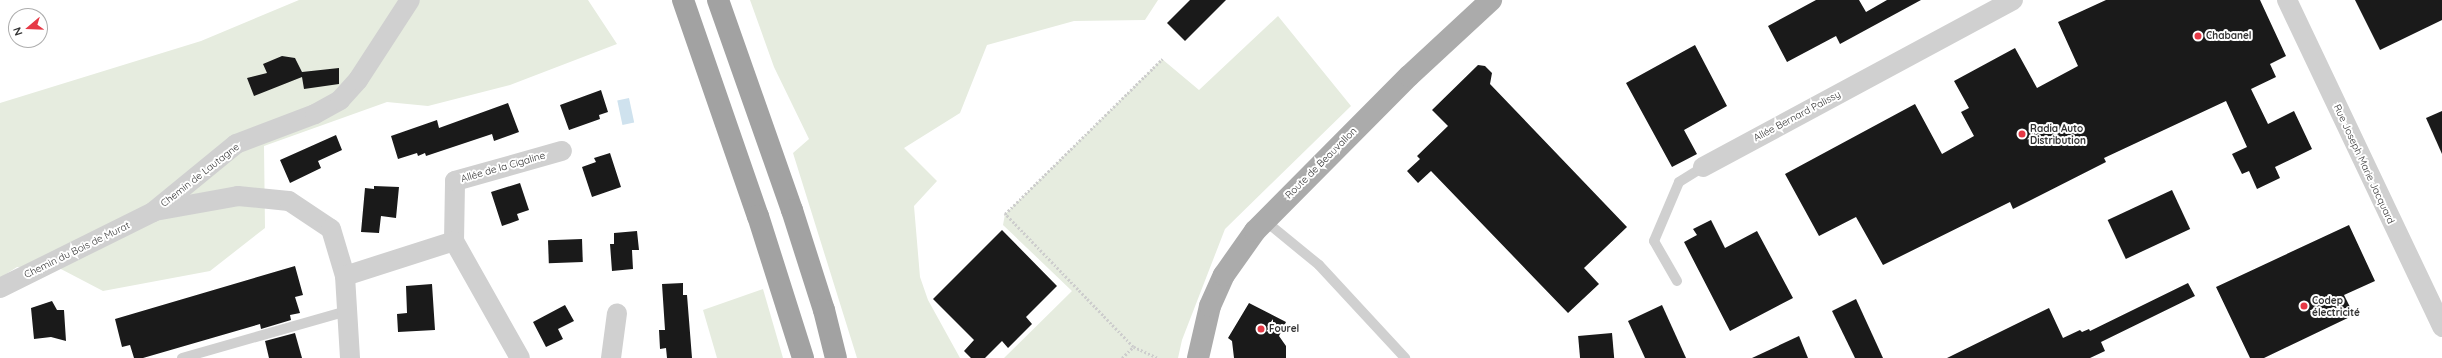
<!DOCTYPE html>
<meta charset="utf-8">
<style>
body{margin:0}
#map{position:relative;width:2442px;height:358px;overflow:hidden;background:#fff;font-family:Quicksand,sans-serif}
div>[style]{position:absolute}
.green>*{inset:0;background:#e6ecdf}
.water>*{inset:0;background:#cfe2ee;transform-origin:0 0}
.building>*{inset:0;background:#1a1a1a;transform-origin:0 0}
.path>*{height:2.5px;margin-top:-1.25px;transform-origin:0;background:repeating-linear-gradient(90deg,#cdcdcd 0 2px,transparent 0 4px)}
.service>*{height:10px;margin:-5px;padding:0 5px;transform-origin:5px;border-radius:5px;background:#d0d0d0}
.minor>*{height:20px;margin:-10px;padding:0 10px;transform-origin:10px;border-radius:10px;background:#d0d0d0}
.primary>*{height:22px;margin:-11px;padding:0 11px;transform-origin:11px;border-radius:11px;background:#ababab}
.trunk>*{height:22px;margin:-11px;padding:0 11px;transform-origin:11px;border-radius:11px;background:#a2a2a2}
.dots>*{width:11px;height:11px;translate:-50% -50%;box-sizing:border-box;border:2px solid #fff;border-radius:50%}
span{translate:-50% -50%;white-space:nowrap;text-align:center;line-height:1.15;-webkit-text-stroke:4px #fff;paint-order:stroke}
.poi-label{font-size:10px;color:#333;font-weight:700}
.left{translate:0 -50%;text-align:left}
.street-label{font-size:10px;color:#333}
.north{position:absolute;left:8px;top:8px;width:40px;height:40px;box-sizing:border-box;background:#fff;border:1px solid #adadad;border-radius:50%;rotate:251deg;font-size:11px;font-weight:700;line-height:16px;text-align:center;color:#333}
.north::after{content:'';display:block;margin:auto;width:14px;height:18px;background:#e63946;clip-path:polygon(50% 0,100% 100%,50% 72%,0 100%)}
</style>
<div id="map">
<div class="green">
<i style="clip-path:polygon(299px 0,588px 0,617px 44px,510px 85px,428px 106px,387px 102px,264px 146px,265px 228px,210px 271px,103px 291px,59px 268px,17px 267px,0 278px,0 103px,201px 41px)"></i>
<i style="clip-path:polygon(750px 0,1158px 0,1145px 20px,1074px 21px,987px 45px,960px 113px,904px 148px,937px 181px,914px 206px,920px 277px,928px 300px,960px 358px,857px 358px,793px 153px,809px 139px,774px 67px)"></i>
<i style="clip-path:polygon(1278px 16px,1351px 106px,1225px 229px,1182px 340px,1178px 358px,1004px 358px,1072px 291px,1003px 225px,1005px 214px,1162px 59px,1199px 90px)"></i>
<i style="clip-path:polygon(763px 289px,783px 358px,717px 358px,703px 310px)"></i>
</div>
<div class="water">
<i style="left:629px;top:98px;width:25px;height:12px;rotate:78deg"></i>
</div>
<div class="building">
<i style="clip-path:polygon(1190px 0,1226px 0,1185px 41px,1167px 23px)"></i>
<i style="clip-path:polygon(1816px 0,1859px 0,1866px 12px,1887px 0,1921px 0,1840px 44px,1836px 36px,1787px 62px,1768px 26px)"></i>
<i style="clip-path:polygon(2106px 0,2260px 0,2286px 56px,2270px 64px,2276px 77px,2251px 89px,2268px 124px,2294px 111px,2312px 149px,2275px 167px,2280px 178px,2257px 189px,2249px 171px,2242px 174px,2232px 154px,2247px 147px,2226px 101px,2104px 158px,2106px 162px,2013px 209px,2010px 202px,1883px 265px,1856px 217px,1819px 236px,1785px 174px,1915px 104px,1942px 154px,1974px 136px,1961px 112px,1969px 108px,1954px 81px,2015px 48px,2037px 88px,2078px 66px,2058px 22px)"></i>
<i style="clip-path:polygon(2355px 0,2442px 0,2442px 20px,2380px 50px)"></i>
<i style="clip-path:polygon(1695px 45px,1727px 106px,1684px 130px,1697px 154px,1672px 167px,1626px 83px)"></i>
<i style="clip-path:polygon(282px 56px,295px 58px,302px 72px,339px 68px,339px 84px,304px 89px,302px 77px,254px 96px,247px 78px,267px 73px,263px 64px)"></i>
<i style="clip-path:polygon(1478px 65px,1485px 66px,1492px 73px,1490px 84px,1627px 227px,1584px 268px,1599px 284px,1568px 313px,1431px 171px,1418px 183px,1407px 171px,1420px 159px,1417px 156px,1448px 126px,1432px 110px)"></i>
<i style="clip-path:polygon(601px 90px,608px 112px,599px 115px,600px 119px,569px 130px,560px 105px)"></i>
<i style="clip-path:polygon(508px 103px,519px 132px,494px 141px,492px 134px,426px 156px,425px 153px,418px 156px,417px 153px,398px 159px,391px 136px,437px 120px,439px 128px)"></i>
<i style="clip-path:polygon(2442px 111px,2442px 154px,2426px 118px)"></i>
<i style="clip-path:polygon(336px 135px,342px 150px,318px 161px,321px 168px,290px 183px,280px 160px)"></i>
<i style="clip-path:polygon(610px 153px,621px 187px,592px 197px,582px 167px,596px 162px,594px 158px)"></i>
<i style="clip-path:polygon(520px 183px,529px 210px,517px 214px,519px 220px,502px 226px,491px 192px)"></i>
<i style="clip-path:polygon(374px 186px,399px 187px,396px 218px,381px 216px,379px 233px,361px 232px,365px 188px,374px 189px)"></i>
<i style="left:2172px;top:190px;width:43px;height:71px;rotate:65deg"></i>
<i style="clip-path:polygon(1711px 220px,1725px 248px,1757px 231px,1793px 298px,1730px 331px,1684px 242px,1697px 235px,1693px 229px)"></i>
<i style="clip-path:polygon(2349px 225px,2375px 281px,2344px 295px,2354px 315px,2264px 358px,2250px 358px,2216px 287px)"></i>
<i style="clip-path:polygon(1002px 230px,1057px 286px,1026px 317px,1032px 324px,1008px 348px,1002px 341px,985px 358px,971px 358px,964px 351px,974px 340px,933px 299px)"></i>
<i style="clip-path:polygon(637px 231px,639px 250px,632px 250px,633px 269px,612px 271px,610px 244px,614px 244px,614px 233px)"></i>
<i style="left:582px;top:239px;width:23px;height:34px;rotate:88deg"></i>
<i style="clip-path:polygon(295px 266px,303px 295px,295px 297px,300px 313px,290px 315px,291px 320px,261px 329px,260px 324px,143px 358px,134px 358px,130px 345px,122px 347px,115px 319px)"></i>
<i style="clip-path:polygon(683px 283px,683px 295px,687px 295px,692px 358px,667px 358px,666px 348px,660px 349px,659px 330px,665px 330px,662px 284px)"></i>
<i style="clip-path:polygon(2188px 283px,2195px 296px,2101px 342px,2105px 351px,2090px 358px,1947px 358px,2049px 308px,2063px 338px,2080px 330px,2082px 332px,2089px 329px,2090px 331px)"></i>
<i style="clip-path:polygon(432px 284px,435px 330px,398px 332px,397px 314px,407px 313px,406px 286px)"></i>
<i style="clip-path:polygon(1856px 299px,1878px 347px,1883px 358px,1855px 358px,1832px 311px)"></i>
<i style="clip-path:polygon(52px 301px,57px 310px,64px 310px,66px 341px,51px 337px,34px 339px,31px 308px)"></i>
<i style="clip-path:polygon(1249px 303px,1286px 322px,1279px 336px,1286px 346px,1286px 358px,1234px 358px,1232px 341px,1228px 338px)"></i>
<i style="clip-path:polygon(565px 305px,574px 321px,558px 329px,563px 339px,546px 347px,533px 322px)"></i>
<i style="clip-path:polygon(1662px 305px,1686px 358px,1645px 358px,1628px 321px)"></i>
<i style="clip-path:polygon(295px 333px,302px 358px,269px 358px,265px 341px)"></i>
<i style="left:1612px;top:333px;width:25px;height:34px;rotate:85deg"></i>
<i style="clip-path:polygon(1799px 336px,1808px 358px,1752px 358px)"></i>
</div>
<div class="path">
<i style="left:1122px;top:358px;width:16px;rotate:-45deg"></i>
<i style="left:1157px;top:358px;width:26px;rotate:-155deg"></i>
<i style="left:1133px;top:347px;width:185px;rotate:-133.9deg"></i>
<i style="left:1005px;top:214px;width:221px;rotate:-44.6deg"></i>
</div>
<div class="service">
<i style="left:1264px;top:220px;width:71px;rotate:39.3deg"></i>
<i style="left:1319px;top:265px;width:127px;rotate:47.2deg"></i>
<i style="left:1677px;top:281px;width:46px;rotate:-119.9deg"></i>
<i style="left:1654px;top:241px;width:64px;rotate:-67deg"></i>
<i style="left:1679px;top:182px;width:28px;rotate:-32deg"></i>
<i style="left:182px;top:358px;width:172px;rotate:-15.9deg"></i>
</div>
<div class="minor">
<i style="left:2287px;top:0;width:362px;rotate:64.6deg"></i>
<i style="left:1703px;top:167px;width:352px;rotate:-28.3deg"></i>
<i style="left:155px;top:211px;width:84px;rotate:-10.2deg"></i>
<i style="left:238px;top:196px;width:51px;rotate:5.6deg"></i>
<i style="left:289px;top:201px;width:50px;rotate:33.7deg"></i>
<i style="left:331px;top:229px;width:49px;rotate:73.4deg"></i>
<i style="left:345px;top:276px;width:82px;rotate:86.5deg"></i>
<i style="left:454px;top:241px;width:60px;rotate:-89deg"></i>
<i style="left:455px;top:181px;width:111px;rotate:-15.7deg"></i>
<i style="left:345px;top:276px;width:114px;rotate:-17.8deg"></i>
<i style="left:454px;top:241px;width:134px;rotate:60.6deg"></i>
<i style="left:0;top:288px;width:171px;rotate:-26.4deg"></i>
<i style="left:153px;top:212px;width:107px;rotate:-39.3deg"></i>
<i style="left:236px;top:144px;width:85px;rotate:-20.8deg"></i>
<i style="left:315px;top:114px;width:29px;rotate:-29deg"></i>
<i style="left:340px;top:100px;width:27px;rotate:-48deg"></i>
<i style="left:358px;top:80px;width:95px;rotate:-57deg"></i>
<i style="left:611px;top:358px;width:45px;rotate:-82.4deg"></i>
</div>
<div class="primary">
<i style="left:1198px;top:358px;width:53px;rotate:-77deg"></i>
<i style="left:1210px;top:306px;width:34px;rotate:-66deg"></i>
<i style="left:1224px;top:275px;width:54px;rotate:-54.8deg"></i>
<i style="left:1255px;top:231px;width:218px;rotate:-45.2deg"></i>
<i style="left:1409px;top:76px;width:112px;rotate:-42.8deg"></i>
</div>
<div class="trunk">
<i style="left:683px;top:0;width:229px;rotate:70.9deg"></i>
<i style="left:758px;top:216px;width:149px;rotate:72.4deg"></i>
<i style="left:718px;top:0;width:223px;rotate:70.6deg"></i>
<i style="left:792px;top:210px;width:105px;rotate:72.3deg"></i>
<i style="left:824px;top:310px;width:49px;rotate:76deg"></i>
</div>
<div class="dots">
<i style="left:2198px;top:36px;background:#e63946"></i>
<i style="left:2022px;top:134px;background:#e63946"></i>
<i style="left:2304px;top:306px;background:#e63946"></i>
<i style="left:1261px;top:329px;background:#e63946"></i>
</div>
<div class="poi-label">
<span class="left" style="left:2206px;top:36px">Chabanel</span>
<span class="left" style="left:2030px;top:134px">Radia Auto<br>Distribution</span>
<span class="left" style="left:2312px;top:306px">Codep<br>électricité</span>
<span class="left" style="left:1269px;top:329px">Fourel</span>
</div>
<div class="street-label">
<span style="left:1797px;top:116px;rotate:-28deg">Allée Bernard Palissy</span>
<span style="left:1321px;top:163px;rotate:-45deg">Route de Beauvallon</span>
<span style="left:2364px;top:164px;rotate:65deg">Rue Joseph Marie Jacquard</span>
<span style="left:503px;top:167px;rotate:-16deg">Allée de la Cigaline</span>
<span style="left:200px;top:175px;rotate:-38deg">Chemin de Lautagne</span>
<span style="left:77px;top:250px;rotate:-26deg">Chemin du Bois de Murat</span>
</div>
<div class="north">N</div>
</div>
